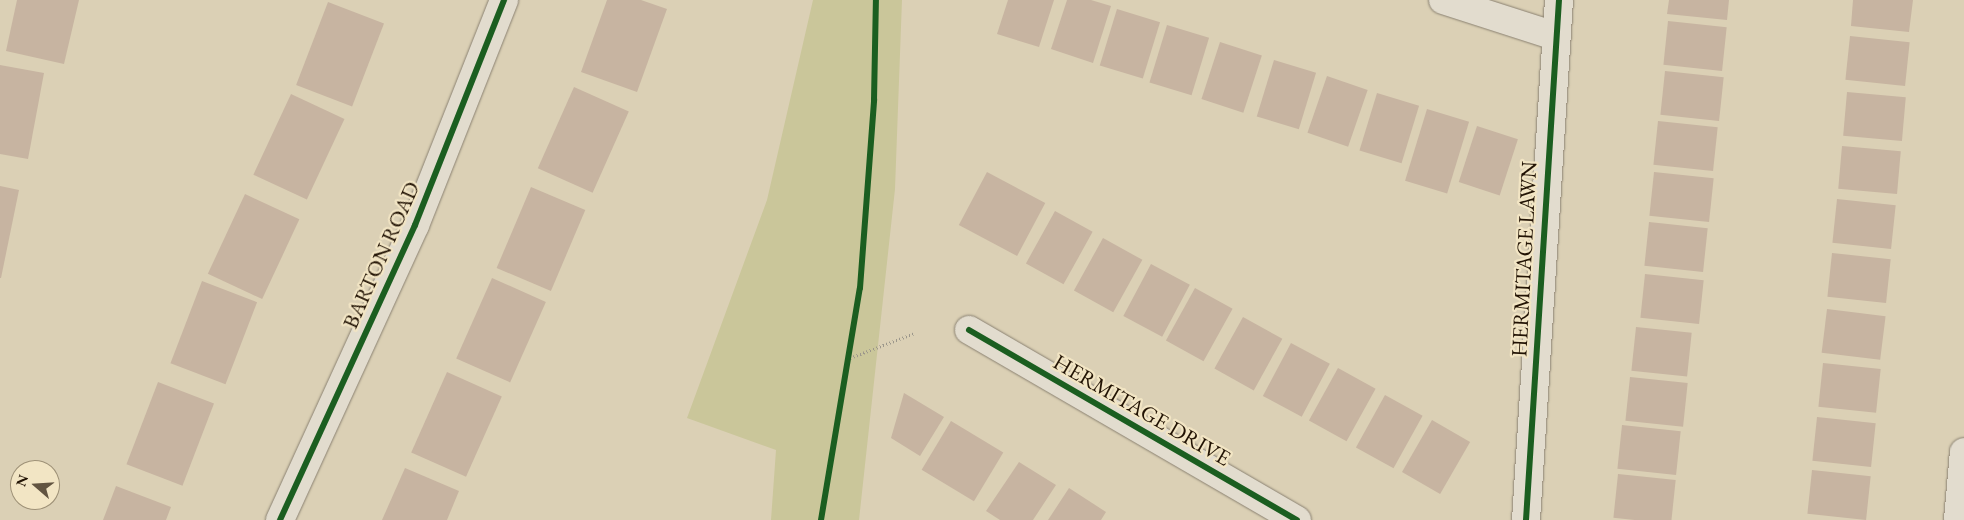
<!DOCTYPE html>
<style>
body{margin:0}
#map{position:relative;width:1964px;height:520px;overflow:hidden;background:#dbd0b5;font-family:"EB Garamond",serif}
div>[style]{position:absolute}
.green>*{inset:0;background:#cac69a}
.building>*{inset:0;background:#c7b4a1;transform-origin:0 0}
.path>*{height:3px;margin-top:-1.5px;transform-origin:0;background:repeating-linear-gradient(90deg,#9c978b 0 1px,transparent 0 3.5px)}
.roads{filter:drop-shadow(0 0 1px #8a8171) drop-shadow(0 0 1px #8a8171)}
.minor>*{height:28px;margin:-14px;padding:0 14px;transform-origin:14px;border-radius:14px;background:#e2dcce}
.cycleway>*{height:6px;margin:-3px;padding:0 3px;transform-origin:3px;border-radius:3px;background:#1b5e20}
span{translate:-50% -50%;white-space:nowrap;text-align:center;line-height:1.15;-webkit-text-stroke:4.5px #f2e5c4;paint-order:stroke}
.street-label{font-size:22px;color:#211203}
.north{position:absolute;left:10px;top:460px;width:50px;height:50px;box-sizing:border-box;background:#f2e5c4;border:1px solid #9e9177;border-radius:50%;rotate:289deg;font-size:14px;font-weight:700;line-height:20px;text-align:center;color:#211203}
.north::after{content:'';display:block;margin:auto;width:18px;height:22px;background:#625441;clip-path:polygon(50% 0,100% 100%,50% 72%,0 100%)}
</style>
<div id="map">
<div class="green">
<i style="clip-path:polygon(813px 0,902px 0,895px 189px,859px 520px,771px 520px,776px 450px,687px 418px,767px 200px)"></i>
</div>
<div class="building">
<i style="clip-path:polygon(17px 0,79px 0,64px 64px,6px 51px)"></i>
<i style="clip-path:polygon(607px 0,641px 0,667px 9px,637px 92px,581px 72px)"></i>
<i style="clip-path:polygon(1008px 0,1054px 0,1039px 47px,997px 34px)"></i>
<i style="clip-path:polygon(1067px 0,1091px 0,1111px 6px,1093px 63px,1051px 49px)"></i>
<i style="clip-path:polygon(1669px 0,1729px 0,1727px 20px,1667px 14px)"></i>
<i style="clip-path:polygon(1853px 0,1913px 0,1909px 32px,1851px 26px)"></i>
<i style="left:328px;top:2px;width:60px;height:89px;rotate:21deg"></i>
<i style="left:1117px;top:9px;width:45px;height:59px;rotate:17deg"></i>
<i style="left:1668px;top:21px;width:59px;height:44px;rotate:6deg"></i>
<i style="left:1167px;top:25px;width:44px;height:60px;rotate:17deg"></i>
<i style="left:1850px;top:36px;width:60px;height:44px;rotate:6deg"></i>
<i style="left:1220px;top:42px;width:44px;height:60px;rotate:18deg"></i>
<i style="left:1274px;top:60px;width:44px;height:59px;rotate:17deg"></i>
<i style="clip-path:polygon(0 65px,44px 73px,28px 159px,0 154px)"></i>
<i style="left:1665px;top:71px;width:59px;height:44px;rotate:6deg"></i>
<i style="left:1327px;top:76px;width:43px;height:60px;rotate:19deg"></i>
<i style="left:574px;top:87px;width:60px;height:89px;rotate:24deg"></i>
<i style="left:1847px;top:92px;width:59px;height:44px;rotate:5deg"></i>
<i style="left:1377px;top:93px;width:44px;height:60px;rotate:17deg"></i>
<i style="left:291px;top:94px;width:59px;height:89px;rotate:25deg"></i>
<i style="left:1427px;top:109px;width:44px;height:75px;rotate:17deg"></i>
<i style="left:1658px;top:121px;width:60px;height:44px;rotate:6deg"></i>
<i style="left:1477px;top:126px;width:43px;height:59px;rotate:18deg"></i>
<i style="left:1842px;top:146px;width:59px;height:43px;rotate:5deg"></i>
<i style="left:987px;top:172px;width:66px;height:60px;rotate:28deg"></i>
<i style="left:1654px;top:172px;width:60px;height:44px;rotate:6deg"></i>
<i style="clip-path:polygon(0 186px,19px 190px,1px 278px,0 278px)"></i>
<i style="left:531px;top:187px;width:59px;height:88px;rotate:23deg"></i>
<i style="left:245px;top:194px;width:60px;height:88px;rotate:25deg"></i>
<i style="left:1837px;top:199px;width:59px;height:44px;rotate:6deg"></i>
<i style="left:1055px;top:211px;width:43px;height:60px;rotate:29deg"></i>
<i style="left:1649px;top:222px;width:59px;height:44px;rotate:6deg"></i>
<i style="left:1103px;top:238px;width:45px;height:60px;rotate:29deg"></i>
<i style="left:1832px;top:253px;width:59px;height:44px;rotate:6deg"></i>
<i style="left:1151px;top:264px;width:44px;height:59px;rotate:28deg"></i>
<i style="left:1645px;top:274px;width:59px;height:44px;rotate:6deg"></i>
<i style="left:492px;top:278px;width:59px;height:88px;rotate:24deg"></i>
<i style="left:202px;top:281px;width:59px;height:88px;rotate:21deg"></i>
<i style="left:1195px;top:288px;width:43px;height:60px;rotate:29deg"></i>
<i style="left:1827px;top:309px;width:59px;height:44px;rotate:7deg"></i>
<i style="left:1243px;top:317px;width:45px;height:59px;rotate:29deg"></i>
<i style="left:1636px;top:327px;width:56px;height:44px;rotate:6deg"></i>
<i style="left:1291px;top:343px;width:44px;height:60px;rotate:28deg"></i>
<i style="left:1823px;top:363px;width:58px;height:44px;rotate:6deg"></i>
<i style="left:1338px;top:368px;width:43px;height:60px;rotate:29deg"></i>
<i style="left:447px;top:372px;width:60px;height:88px;rotate:24deg"></i>
<i style="left:1630px;top:377px;width:58px;height:44px;rotate:6deg"></i>
<i style="left:158px;top:382px;width:60px;height:88px;rotate:21deg"></i>
<i style="clip-path:polygon(904px 393px,944px 417px,920px 456px,891px 438px)"></i>
<i style="left:1385px;top:395px;width:43px;height:60px;rotate:29deg"></i>
<i style="left:1817px;top:417px;width:59px;height:44px;rotate:6deg"></i>
<i style="left:1432px;top:420px;width:44px;height:60px;rotate:30deg"></i>
<i style="left:951px;top:421px;width:61px;height:57px;rotate:31deg"></i>
<i style="left:1622px;top:425px;width:59px;height:44px;rotate:6deg"></i>
<i style="clip-path:polygon(1019px 462px,1056px 485px,1033px 520px,1000px 520px,986px 511px)"></i>
<i style="clip-path:polygon(405px 468px,459px 491px,447px 520px,382px 520px)"></i>
<i style="left:1812px;top:470px;width:59px;height:44px;rotate:6deg"></i>
<i style="left:1618px;top:474px;width:58px;height:44px;rotate:6deg"></i>
<i style="clip-path:polygon(116px 486px,171px 507px,166px 520px,103px 520px)"></i>
<i style="clip-path:polygon(1069px 488px,1106px 512px,1101px 520px,1048px 520px)"></i>
</div>
<div class="path">
<i style="left:847px;top:359px;width:73px;rotate:-20.9deg"></i>
</div>
<div class="roads">
<div class="minor">
<i style="left:1443px;top:0;width:118px;rotate:17.8deg"></i>
<i style="left:969px;top:330px;width:379px;rotate:30.1deg"></i>
<i style="left:280px;top:520px;width:324px;rotate:-65.4deg"></i>
<i style="left:415px;top:225px;width:242px;rotate:-68.4deg"></i>
<i style="left:1526px;top:520px;width:521px;rotate:-86.37deg"></i>
<i style="left:1958px;top:520px;width:68px;rotate:-85deg"></i>
</div>
</div>
<div class="cycleway">
<i style="left:969px;top:330px;width:379px;rotate:30.1deg"></i>
<i style="left:280px;top:520px;width:324px;rotate:-65.4deg"></i>
<i style="left:415px;top:225px;width:242px;rotate:-68.4deg"></i>
<i style="left:821px;top:520px;width:235px;rotate:-80.5deg"></i>
<i style="left:860px;top:288px;width:189px;rotate:-85.7deg"></i>
<i style="left:874px;top:100px;width:100px;rotate:-88.9deg"></i>
<i style="left:1526px;top:520px;width:521px;rotate:-86.37deg"></i>
</div>
<div class="street-label">
<span style="left:381px;top:255px;rotate:-66deg">BARTON ROAD</span>
<span style="left:1524px;top:259px;rotate:-87deg">HERMITAGE LAWN</span>
<span style="left:1142px;top:410px;rotate:30deg">HERMITAGE DRIVE</span>
</div>
<div class="north">N</div>
</div>
